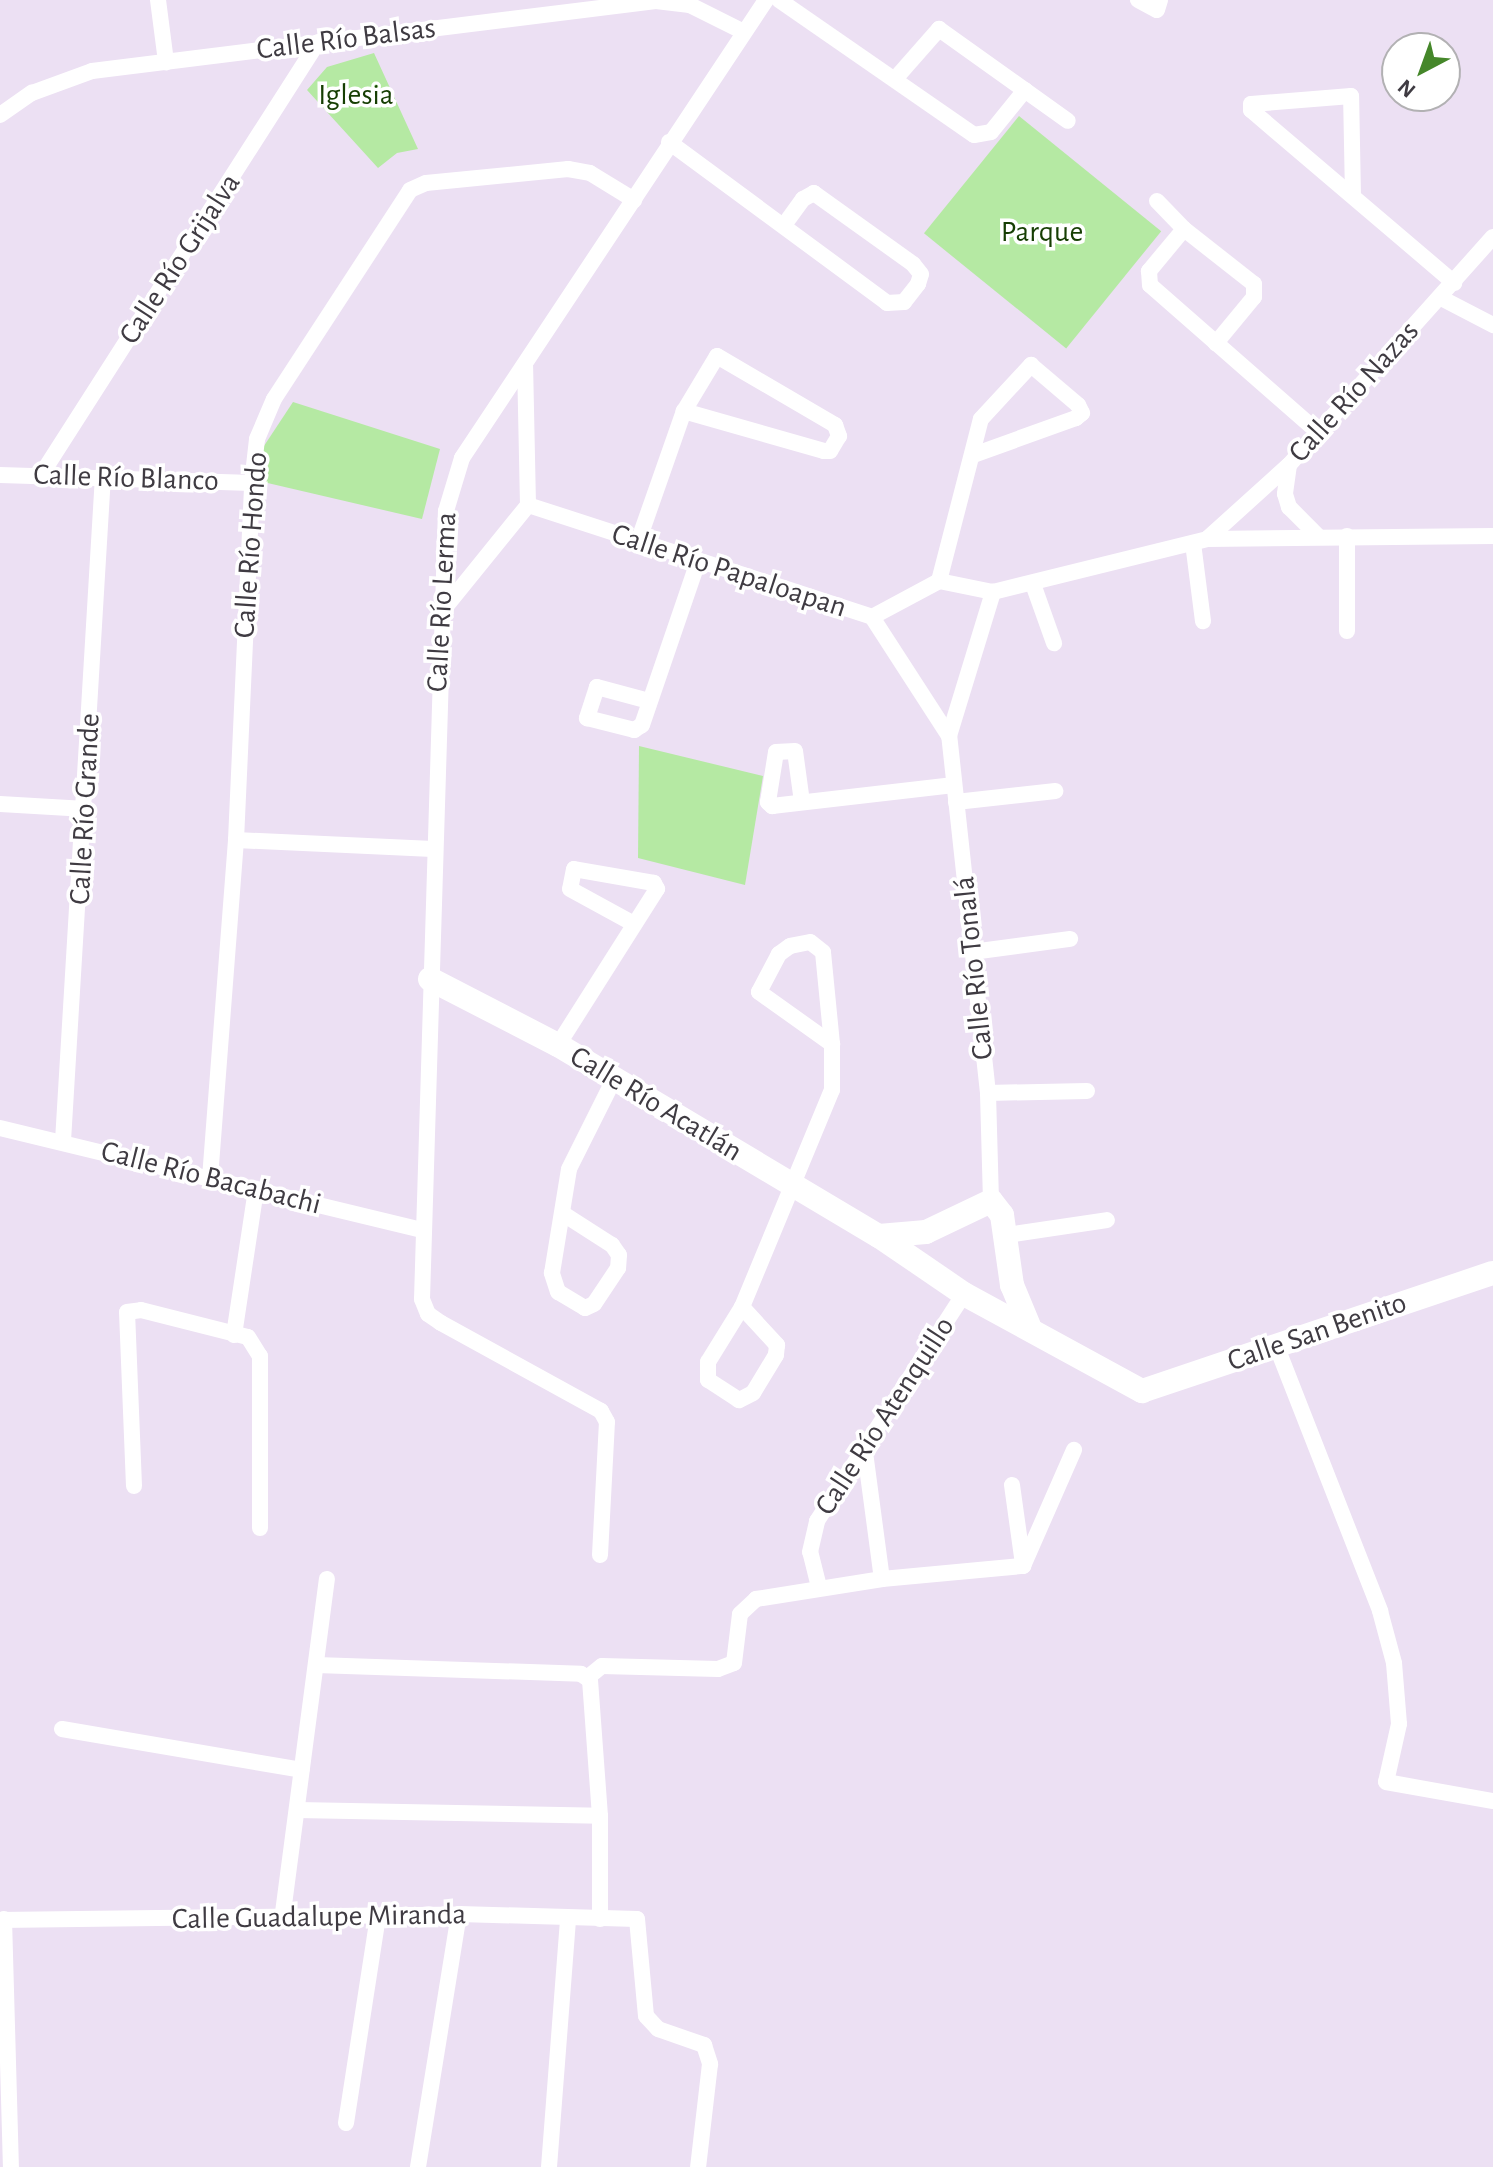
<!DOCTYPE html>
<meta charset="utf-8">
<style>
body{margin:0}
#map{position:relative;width:1493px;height:2167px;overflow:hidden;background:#ece0f3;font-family:"Alegreya Sans",sans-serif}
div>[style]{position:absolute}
.green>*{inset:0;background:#b5e9a3;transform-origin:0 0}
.street>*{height:16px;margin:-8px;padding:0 8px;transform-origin:8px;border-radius:8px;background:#fff}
.secondary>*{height:24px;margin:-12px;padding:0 12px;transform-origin:12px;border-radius:12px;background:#fff}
span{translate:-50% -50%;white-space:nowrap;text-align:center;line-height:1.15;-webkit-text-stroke:7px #fff;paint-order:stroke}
.street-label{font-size:30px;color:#3f3b42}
.park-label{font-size:30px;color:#163e03}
.north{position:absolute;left:1381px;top:32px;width:80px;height:80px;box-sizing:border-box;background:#fff;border:2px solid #b2b1b3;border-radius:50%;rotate:221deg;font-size:22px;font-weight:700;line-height:32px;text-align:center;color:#3f3b42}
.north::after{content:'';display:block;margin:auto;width:28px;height:36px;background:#45872a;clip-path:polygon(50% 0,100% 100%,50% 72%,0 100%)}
</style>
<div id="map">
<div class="green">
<i style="clip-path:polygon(374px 53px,418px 149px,397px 153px,378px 168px,307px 90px,327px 67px)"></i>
<i style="left:1019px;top:116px;width:183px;height:151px;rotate:39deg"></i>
<i style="clip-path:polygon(293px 402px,440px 449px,422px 519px,259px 481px,258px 455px)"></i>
<i style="clip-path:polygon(639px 746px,763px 776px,745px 885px,638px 858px)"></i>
</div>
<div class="street">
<i style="left:158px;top:0;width:63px;rotate:82.6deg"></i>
<i style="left:779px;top:0;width:237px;rotate:34.7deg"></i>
<i style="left:974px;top:135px;width:17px;rotate:-10deg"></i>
<i style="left:991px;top:132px;width:54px;rotate:-51deg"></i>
<i style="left:1138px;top:0;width:21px;rotate:28deg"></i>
<i style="left:1157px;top:10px;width:10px;rotate:-73deg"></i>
<i style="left:895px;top:79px;width:67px;rotate:-48.7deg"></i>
<i style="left:939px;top:29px;width:158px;rotate:35.5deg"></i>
<i style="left:0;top:115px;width:39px;rotate:-35deg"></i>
<i style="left:32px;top:93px;width:64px;rotate:-20.1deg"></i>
<i style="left:92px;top:71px;width:568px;rotate:-7.07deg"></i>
<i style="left:656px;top:1px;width:34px;rotate:7deg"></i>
<i style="left:690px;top:5px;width:60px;rotate:26.6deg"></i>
<i style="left:669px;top:142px;width:271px;rotate:36.4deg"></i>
<i style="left:887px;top:303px;width:17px;rotate:-3deg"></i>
<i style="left:904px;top:302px;width:23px;rotate:-52deg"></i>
<i style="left:918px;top:284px;width:10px;rotate:-73deg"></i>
<i style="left:921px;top:274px;width:13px;rotate:-129deg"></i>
<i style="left:913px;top:264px;width:122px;rotate:-144.4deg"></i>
<i style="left:814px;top:193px;width:13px;rotate:151deg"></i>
<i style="left:803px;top:199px;width:32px;rotate:126deg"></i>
<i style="left:1353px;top:196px;width:100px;rotate:-91.1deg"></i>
<i style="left:1351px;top:96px;width:100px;rotate:175.4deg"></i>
<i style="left:1251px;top:104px;width:6px;rotate:90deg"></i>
<i style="left:1251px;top:110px;width:267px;rotate:40.4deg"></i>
<i style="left:1157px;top:201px;width:39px;rotate:46deg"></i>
<i style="left:1184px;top:229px;width:89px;rotate:38.2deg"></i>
<i style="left:1254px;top:284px;width:13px;rotate:90deg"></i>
<i style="left:1254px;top:297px;width:60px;rotate:129.6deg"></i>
<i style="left:1184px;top:229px;width:55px;rotate:129.8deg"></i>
<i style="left:1149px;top:271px;width:14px;rotate:86deg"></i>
<i style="left:1150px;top:285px;width:225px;rotate:41.2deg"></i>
<i style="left:1441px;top:298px;width:59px;rotate:27.4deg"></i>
<i style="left:1289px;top:465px;width:29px;rotate:98deg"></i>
<i style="left:1285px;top:494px;width:14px;rotate:73deg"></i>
<i style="left:1289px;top:507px;width:40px;rotate:45deg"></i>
<i style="left:0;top:475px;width:252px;rotate:1.8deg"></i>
<i style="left:41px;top:475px;width:514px;rotate:-57.39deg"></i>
<i style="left:528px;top:505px;width:362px;rotate:18deg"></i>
<i style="left:872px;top:617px;width:76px;rotate:-28.2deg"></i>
<i style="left:939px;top:581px;width:55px;rotate:11.5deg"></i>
<i style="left:993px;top:592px;width:220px;rotate:-13.9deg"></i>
<i style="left:1207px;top:539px;width:286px;rotate:-0.6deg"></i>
<i style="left:1207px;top:539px;width:110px;rotate:-42.1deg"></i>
<i style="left:1289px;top:465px;width:306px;rotate:-48.2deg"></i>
<i style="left:638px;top:542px;width:139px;rotate:-70.7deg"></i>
<i style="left:684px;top:411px;width:64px;rotate:-59deg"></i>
<i style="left:717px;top:356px;width:137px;rotate:30.3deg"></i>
<i style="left:835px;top:425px;width:12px;rotate:70deg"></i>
<i style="left:839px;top:436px;width:17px;rotate:121deg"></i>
<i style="left:830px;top:451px;width:6px;rotate:180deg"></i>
<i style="left:824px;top:451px;width:146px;rotate:-164.1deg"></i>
<i style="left:1193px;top:543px;width:79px;rotate:82.7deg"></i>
<i style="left:939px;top:581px;width:167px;rotate:-75.5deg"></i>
<i style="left:981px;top:419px;width:74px;rotate:-47.2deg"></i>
<i style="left:1031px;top:365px;width:62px;rotate:40.4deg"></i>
<i style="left:1078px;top:405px;width:9px;rotate:63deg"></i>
<i style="left:1082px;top:413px;width:8px;rotate:140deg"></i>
<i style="left:1076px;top:418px;width:109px;rotate:160.2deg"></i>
<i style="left:1033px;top:584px;width:63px;rotate:70.4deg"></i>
<i style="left:439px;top:615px;width:141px;rotate:-51deg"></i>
<i style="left:528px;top:505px;width:139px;rotate:-91.2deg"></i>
<i style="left:872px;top:617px;width:142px;rotate:57.1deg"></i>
<i style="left:1347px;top:631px;width:95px;rotate:-90deg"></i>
<i style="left:649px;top:701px;width:54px;rotate:-164.9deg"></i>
<i style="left:597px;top:687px;width:33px;rotate:108deg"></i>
<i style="left:587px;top:718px;width:49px;rotate:14.3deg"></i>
<i style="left:634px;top:730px;width:9px;rotate:-32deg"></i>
<i style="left:642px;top:725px;width:173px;rotate:-71.1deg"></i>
<i style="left:802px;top:802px;width:51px;rotate:-97.8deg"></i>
<i style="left:795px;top:751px;width:19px;rotate:177deg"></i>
<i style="left:776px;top:752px;width:51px;rotate:99.1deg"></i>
<i style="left:768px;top:802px;width:6px;rotate:45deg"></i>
<i style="left:772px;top:806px;width:183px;rotate:-6.6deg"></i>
<i style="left:956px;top:802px;width:100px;rotate:-6.3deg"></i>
<i style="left:0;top:804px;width:86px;rotate:3.3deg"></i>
<i style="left:236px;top:840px;width:197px;rotate:2.6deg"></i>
<i style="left:972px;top:952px;width:99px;rotate:-7.6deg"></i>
<i style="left:558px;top:1045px;width:185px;rotate:-57.6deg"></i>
<i style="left:657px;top:889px;width:7px;rotate:-117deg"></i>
<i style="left:654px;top:883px;width:81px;rotate:-170.1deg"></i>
<i style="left:574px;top:869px;width:20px;rotate:101deg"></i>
<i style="left:570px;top:889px;width:73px;rotate:28.7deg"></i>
<i style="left:988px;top:1093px;width:99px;rotate:-1.2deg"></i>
<i style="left:0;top:1128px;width:433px;rotate:13.6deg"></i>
<i style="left:63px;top:1141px;width:666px;rotate:-86.56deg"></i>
<i style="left:210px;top:1178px;width:339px;rotate:-85.6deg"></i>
<i style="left:236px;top:840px;width:357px;rotate:-87.4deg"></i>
<i style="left:252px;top:483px;width:44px;rotate:-83.5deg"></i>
<i style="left:257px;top:439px;width:43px;rotate:-67deg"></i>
<i style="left:274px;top:399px;width:249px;rotate:-56.9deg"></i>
<i style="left:410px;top:190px;width:17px;rotate:-24deg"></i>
<i style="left:426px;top:183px;width:143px;rotate:-5.6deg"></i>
<i style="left:568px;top:169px;width:22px;rotate:10deg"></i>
<i style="left:590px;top:173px;width:52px;rotate:31.5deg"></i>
<i style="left:991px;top:1201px;width:108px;rotate:-91.6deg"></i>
<i style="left:988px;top:1093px;width:359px;rotate:-96.2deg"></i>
<i style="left:949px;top:736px;width:151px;rotate:-73deg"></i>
<i style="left:565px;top:1215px;width:56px;rotate:32.6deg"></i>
<i style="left:612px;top:1245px;width:12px;rotate:55deg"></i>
<i style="left:619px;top:1255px;width:13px;rotate:94deg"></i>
<i style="left:618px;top:1268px;width:43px;rotate:123.7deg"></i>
<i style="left:594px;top:1304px;width:10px;rotate:156deg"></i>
<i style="left:585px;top:1308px;width:31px;rotate:-149deg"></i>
<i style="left:558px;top:1292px;width:20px;rotate:-108deg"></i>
<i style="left:552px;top:1273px;width:105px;rotate:-80.7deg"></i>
<i style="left:569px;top:1169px;width:101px;rotate:-63.4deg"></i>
<i style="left:1007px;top:1235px;width:101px;rotate:-8.5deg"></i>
<i style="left:742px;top:1307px;width:52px;rotate:47.4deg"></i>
<i style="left:777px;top:1345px;width:10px;rotate:96deg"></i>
<i style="left:776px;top:1355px;width:44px;rotate:121.2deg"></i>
<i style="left:753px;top:1393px;width:16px;rotate:153deg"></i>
<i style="left:739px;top:1400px;width:37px;rotate:-147deg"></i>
<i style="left:708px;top:1380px;width:18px;rotate:-90deg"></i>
<i style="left:708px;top:1362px;width:65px;rotate:-58.3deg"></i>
<i style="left:742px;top:1307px;width:235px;rotate:-67.5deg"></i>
<i style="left:832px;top:1090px;width:46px;rotate:-90deg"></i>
<i style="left:832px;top:1044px;width:92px;rotate:-95.6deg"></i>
<i style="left:823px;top:952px;width:16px;rotate:-142deg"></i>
<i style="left:810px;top:942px;width:20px;rotate:169deg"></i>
<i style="left:790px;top:946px;width:14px;rotate:144deg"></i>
<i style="left:779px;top:954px;width:43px;rotate:117.8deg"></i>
<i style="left:759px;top:992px;width:90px;rotate:35.5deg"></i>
<i style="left:234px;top:1335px;width:148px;rotate:-81.4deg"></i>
<i style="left:1276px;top:1345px;width:286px;rotate:68.6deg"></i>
<i style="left:1380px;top:1611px;width:54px;rotate:74.9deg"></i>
<i style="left:1394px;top:1663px;width:61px;rotate:85.3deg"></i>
<i style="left:1399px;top:1724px;width:59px;rotate:102.6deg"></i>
<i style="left:1386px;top:1782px;width:109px;rotate:10.1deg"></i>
<i style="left:865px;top:1452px;width:128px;rotate:82.4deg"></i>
<i style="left:1012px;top:1485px;width:80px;rotate:82.1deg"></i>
<i style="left:134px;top:1486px;width:174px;rotate:-92.3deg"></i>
<i style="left:127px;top:1312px;width:14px;rotate:-8deg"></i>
<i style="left:141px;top:1310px;width:110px;rotate:14.2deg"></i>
<i style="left:248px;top:1337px;width:22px;rotate:58deg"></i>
<i style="left:260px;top:1356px;width:172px;rotate:90deg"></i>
<i style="left:600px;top:1555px;width:133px;rotate:-87deg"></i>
<i style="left:607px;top:1422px;width:13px;rotate:-119deg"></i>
<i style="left:601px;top:1411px;width:183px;rotate:-151.2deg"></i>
<i style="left:441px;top:1323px;width:16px;rotate:-145deg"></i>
<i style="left:428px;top:1314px;width:16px;rotate:-112deg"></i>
<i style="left:422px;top:1299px;width:788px;rotate:-88.26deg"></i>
<i style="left:446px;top:511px;width:55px;rotate:-73.2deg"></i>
<i style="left:462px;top:458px;width:550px;rotate:-56.43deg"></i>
<i style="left:819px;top:1587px;width:36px;rotate:-104deg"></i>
<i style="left:810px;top:1552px;width:32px;rotate:-77deg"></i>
<i style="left:817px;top:1521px;width:270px;rotate:-57.1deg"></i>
<i style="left:316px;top:1665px;width:265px;rotate:1.9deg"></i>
<i style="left:581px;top:1674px;width:11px;rotate:34deg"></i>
<i style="left:590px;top:1680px;width:136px;rotate:85.8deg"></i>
<i style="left:600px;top:1816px;width:103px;rotate:90deg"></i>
<i style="left:587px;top:1678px;width:19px;rotate:-39deg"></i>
<i style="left:602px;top:1666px;width:116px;rotate:1.5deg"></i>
<i style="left:718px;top:1669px;width:17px;rotate:-21deg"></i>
<i style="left:734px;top:1663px;width:49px;rotate:-83deg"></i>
<i style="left:740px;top:1614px;width:22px;rotate:-43deg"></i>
<i style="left:756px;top:1599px;width:128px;rotate:-9deg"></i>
<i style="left:882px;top:1579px;width:142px;rotate:-5.3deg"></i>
<i style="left:1023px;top:1566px;width:127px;rotate:-66.3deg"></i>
<i style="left:62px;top:1729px;width:243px;rotate:9.7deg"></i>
<i style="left:297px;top:1810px;width:303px;rotate:1.1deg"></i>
<i style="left:4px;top:1919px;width:248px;rotate:88.4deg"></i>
<i style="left:0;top:1920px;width:459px;rotate:-0.7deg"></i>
<i style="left:459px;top:1914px;width:178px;rotate:1.6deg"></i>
<i style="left:637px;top:1919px;width:97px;rotate:84.7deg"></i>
<i style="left:646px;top:2016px;width:18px;rotate:47deg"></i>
<i style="left:658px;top:2029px;width:49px;rotate:19.2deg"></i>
<i style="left:704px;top:2045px;width:20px;rotate:72deg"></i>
<i style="left:710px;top:2064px;width:104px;rotate:96.6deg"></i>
<i style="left:282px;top:1920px;width:344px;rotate:-82.5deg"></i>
<i style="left:346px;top:2123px;width:208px;rotate:-81.2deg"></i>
<i style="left:418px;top:2167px;width:256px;rotate:-80.8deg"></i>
<i style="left:549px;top:2167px;width:250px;rotate:-85.6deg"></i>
</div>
<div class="secondary">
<i style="left:430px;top:979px;width:144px;rotate:27.3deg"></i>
<i style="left:558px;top:1045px;width:374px;rotate:30.8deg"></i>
<i style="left:879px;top:1236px;width:103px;rotate:34.3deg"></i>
<i style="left:964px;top:1294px;width:203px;rotate:28.6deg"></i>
<i style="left:1142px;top:1391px;width:370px;rotate:-18.6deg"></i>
<i style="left:879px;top:1236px;width:47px;rotate:-4.9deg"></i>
<i style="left:926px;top:1232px;width:72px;rotate:-25.5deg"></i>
<i style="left:991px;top:1201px;width:18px;rotate:52deg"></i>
<i style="left:1002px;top:1215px;width:71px;rotate:81.9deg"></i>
<i style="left:1012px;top:1285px;width:44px;rotate:67.5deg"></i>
</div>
<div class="street-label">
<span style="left:346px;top:39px;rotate:-7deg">Calle Río Balsas</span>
<span style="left:180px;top:259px;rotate:-57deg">Calle Río Grijalva</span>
<span style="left:1354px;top:392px;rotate:-48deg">Calle Río Nazas</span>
<span style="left:126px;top:478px;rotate:2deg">Calle Río Blanco</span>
<span style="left:251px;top:545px;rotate:-86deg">Calle Río Hondo</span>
<span style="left:729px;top:571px;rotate:18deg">Calle Río Papaloapan</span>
<span style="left:442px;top:602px;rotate:-87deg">Calle Río Lerma</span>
<span style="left:85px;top:809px;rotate:-87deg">Calle Río Grande</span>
<span style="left:974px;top:968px;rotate:-96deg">Calle Río Tonalá</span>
<span style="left:656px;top:1104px;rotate:31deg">Calle Río Acatlán</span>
<span style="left:211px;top:1178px;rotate:14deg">Calle Río Bacabachi</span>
<span style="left:1317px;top:1332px;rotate:-19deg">Calle San Benito</span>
<span style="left:885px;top:1416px;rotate:-57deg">Calle Río Atenquillo</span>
<span style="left:319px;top:1917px;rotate:-1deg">Calle Guadalupe Miranda</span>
</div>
<div class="park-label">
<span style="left:356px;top:95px">Iglesia</span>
<span style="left:1042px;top:232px">Parque</span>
</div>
<div class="north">N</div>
</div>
